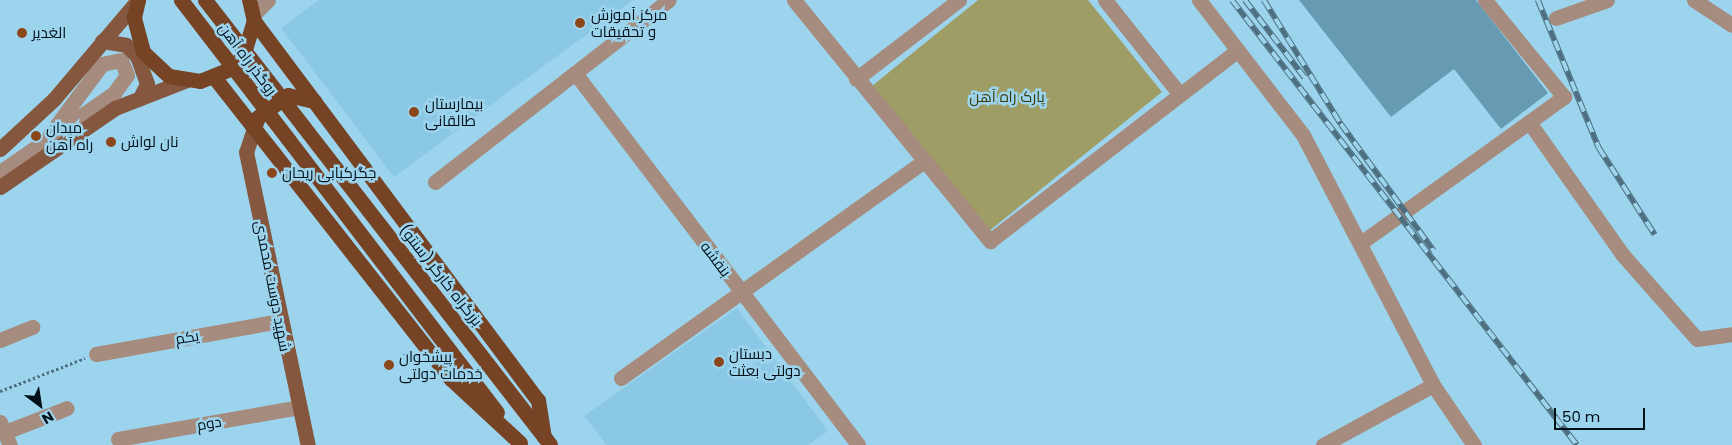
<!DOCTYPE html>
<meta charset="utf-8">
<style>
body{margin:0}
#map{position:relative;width:1732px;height:445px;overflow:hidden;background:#9dd4ed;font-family:Poppins,Cairo,sans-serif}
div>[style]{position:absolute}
.built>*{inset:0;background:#8ac8e5}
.green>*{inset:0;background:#9d9d65}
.building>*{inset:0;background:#669bb3}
.path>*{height:2.5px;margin-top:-1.25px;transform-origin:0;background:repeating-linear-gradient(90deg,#4e7081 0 2.5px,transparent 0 5px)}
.minor>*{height:15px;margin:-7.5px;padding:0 7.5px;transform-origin:7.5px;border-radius:7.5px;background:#a68c7e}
.major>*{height:15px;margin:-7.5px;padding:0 7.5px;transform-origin:7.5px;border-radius:7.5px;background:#84573e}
.highway>*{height:15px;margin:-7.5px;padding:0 7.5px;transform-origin:7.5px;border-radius:7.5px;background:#774325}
.rail>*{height:5.5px;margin-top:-2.75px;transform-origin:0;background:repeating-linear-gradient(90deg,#9dd4ed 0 11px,#4c6e7f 0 22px);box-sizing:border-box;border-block:1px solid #4c6e7f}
.highway-bridge>*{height:15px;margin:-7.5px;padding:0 7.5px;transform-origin:7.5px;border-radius:7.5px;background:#774325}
.dots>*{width:14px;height:14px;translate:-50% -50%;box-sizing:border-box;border:2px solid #9dd4ed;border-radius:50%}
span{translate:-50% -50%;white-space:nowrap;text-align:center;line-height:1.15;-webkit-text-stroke:5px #9dd4ed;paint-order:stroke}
.poi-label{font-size:15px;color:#000f18}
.left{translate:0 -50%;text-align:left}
.street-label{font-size:15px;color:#000f18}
.park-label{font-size:15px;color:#3a3905}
.north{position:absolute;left:15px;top:380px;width:50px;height:50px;-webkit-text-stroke:4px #9dd4ed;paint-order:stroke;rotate:149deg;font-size:14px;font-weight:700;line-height:20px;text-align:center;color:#000f18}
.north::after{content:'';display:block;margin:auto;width:18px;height:22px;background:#000f18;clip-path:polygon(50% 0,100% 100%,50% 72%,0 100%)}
.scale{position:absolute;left:1554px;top:408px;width:91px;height:22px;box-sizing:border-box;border:2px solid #000f18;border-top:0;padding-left:6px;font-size:15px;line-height:18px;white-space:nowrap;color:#000f18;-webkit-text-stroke:4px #9dd4ed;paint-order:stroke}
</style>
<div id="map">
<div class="built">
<i style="clip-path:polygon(319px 0,633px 0,394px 177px,281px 28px)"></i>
<i style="clip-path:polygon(737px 308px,828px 431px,808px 445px,607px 445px,584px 416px)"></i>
</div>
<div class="green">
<i style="clip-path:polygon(978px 0,1088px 0,1162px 92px,989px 231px,872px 86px)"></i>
</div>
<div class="building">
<i style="clip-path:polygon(1299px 0,1476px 0,1548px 93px,1501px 129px,1454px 69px,1391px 117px)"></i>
</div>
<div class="path">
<i style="left:0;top:391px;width:91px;rotate:-21.2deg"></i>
</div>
<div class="minor">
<i style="left:794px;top:0;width:311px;rotate:50.9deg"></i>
<i style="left:990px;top:241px;width:313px;rotate:-37.6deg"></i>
<i style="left:1105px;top:0;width:117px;rotate:51.6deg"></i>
<i style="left:1199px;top:0;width:170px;rotate:52.4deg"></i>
<i style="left:1303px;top:135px;width:282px;rotate:62.5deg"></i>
<i style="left:1433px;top:385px;width:73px;rotate:55.7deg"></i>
<i style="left:1694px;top:0;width:45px;rotate:33.3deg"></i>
<i style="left:253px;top:15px;width:21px;rotate:-45deg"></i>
<i style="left:1556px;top:18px;width:54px;rotate:-19.4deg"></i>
<i style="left:575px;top:73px;width:467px;rotate:52.7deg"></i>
<i style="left:856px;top:79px;width:130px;rotate:-37.5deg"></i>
<i style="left:1529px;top:122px;width:161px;rotate:54.8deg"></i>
<i style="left:1622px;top:254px;width:113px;rotate:48.6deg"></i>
<i style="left:1697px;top:339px;width:35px;rotate:-8deg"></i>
<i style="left:0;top:172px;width:139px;rotate:-34.7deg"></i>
<i style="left:114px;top:93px;width:22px;rotate:-54deg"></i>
<i style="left:127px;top:75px;width:16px;rotate:-112deg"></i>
<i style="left:121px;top:60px;width:19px;rotate:168deg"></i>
<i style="left:102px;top:64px;width:87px;rotate:126.6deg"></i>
<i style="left:435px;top:182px;width:296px;rotate:-37.9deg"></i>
<i style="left:1362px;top:242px;width:249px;rotate:-35.7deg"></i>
<i style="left:1564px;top:97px;width:125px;rotate:-129.2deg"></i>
<i style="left:0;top:340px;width:35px;rotate:-22deg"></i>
<i style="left:96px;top:354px;width:186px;rotate:-10.2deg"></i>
<i style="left:621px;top:378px;width:373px;rotate:-35.6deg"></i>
<i style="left:0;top:422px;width:25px;rotate:67deg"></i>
<i style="left:5px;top:432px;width:66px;rotate:-21.2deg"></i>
<i style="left:118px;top:439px;width:184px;rotate:-10deg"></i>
<i style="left:1323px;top:445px;width:125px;rotate:-28.6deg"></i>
</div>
<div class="major">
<i style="left:102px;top:41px;width:24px;rotate:9deg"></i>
<i style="left:126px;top:45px;width:16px;rotate:45deg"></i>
<i style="left:137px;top:56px;width:30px;rotate:70deg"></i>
<i style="left:147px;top:84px;width:16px;rotate:117deg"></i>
<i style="left:254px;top:128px;width:25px;rotate:108deg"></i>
<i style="left:246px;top:152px;width:299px;rotate:78.1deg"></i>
<i style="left:0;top:149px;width:74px;rotate:-42.8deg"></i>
<i style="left:54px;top:99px;width:130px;rotate:-49.7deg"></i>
<i style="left:0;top:187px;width:140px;rotate:-34.5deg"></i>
<i style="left:115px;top:108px;width:77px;rotate:-21.3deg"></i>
</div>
<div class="highway">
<i style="left:138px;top:0;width:18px;rotate:103deg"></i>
<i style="left:134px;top:18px;width:35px;rotate:75deg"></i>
<i style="left:143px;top:52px;width:35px;rotate:43deg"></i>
<i style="left:169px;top:76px;width:31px;rotate:9deg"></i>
<i style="left:200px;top:81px;width:32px;rotate:-22deg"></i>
<i style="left:230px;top:69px;width:18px;rotate:-45deg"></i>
<i style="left:243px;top:56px;width:37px;rotate:-73deg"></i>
<i style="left:254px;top:21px;width:22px;rotate:-103deg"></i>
<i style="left:254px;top:21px;width:474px;rotate:53.2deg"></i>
<i style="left:538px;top:400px;width:37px;rotate:81deg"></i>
<i style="left:214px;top:77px;width:384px;rotate:51.9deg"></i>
<i style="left:451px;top:379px;width:94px;rotate:42.8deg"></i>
<i style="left:303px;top:126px;width:403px;rotate:52.2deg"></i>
<i style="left:254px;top:128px;width:12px;rotate:-70deg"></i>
<i style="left:258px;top:117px;width:37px;rotate:-36deg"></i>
<i style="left:288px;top:95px;width:27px;rotate:13deg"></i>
<i style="left:288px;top:139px;width:344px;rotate:52.6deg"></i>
</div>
<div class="rail">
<i style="left:1232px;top:0;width:563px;rotate:52.21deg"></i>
<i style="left:1245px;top:0;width:98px;rotate:52.4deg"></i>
<i style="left:1264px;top:0;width:146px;rotate:58.2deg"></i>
<i style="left:1341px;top:124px;width:157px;rotate:53.8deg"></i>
<i style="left:1538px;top:0;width:160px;rotate:67.6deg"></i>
<i style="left:1599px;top:148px;width:103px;rotate:57.2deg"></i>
</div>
<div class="highway-bridge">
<i style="left:181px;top:0;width:175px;rotate:52.4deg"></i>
<i style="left:205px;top:0;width:160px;rotate:52.1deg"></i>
</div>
<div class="dots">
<i style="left:580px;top:23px;background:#8b461c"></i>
<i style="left:22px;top:33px;background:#8b461c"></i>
<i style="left:414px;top:112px;background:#8b461c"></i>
<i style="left:36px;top:136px;background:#8b461c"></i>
<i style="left:111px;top:142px;background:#8b461c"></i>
<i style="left:272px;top:173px;background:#8b461c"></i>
<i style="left:719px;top:362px;background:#8b461c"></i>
<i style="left:389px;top:365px;background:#8b461c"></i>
</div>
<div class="poi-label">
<span class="left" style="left:591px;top:23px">مرکز آموزش<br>و تحقیقات</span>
<span class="left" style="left:32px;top:33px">الغدیر</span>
<span class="left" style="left:425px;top:112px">بیمارستان<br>طالقانی</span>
<span class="left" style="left:46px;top:136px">میدان<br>راه آهن</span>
<span class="left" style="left:121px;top:142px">نان لواش</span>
<span class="left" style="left:282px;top:173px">جگرکبابی ریحان</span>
<span class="left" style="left:729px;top:362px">دبستان<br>دولتی بعثت</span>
<span class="left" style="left:399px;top:365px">پیشخوان<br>خدمات دولتی</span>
</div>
<div class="street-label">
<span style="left:248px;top:59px;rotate:53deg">روگذر راه آهن</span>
<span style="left:716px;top:259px;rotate:53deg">بنفشه</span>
<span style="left:441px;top:275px;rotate:52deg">بزرگراه کارگر (سنتو)</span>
<span style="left:273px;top:286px;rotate:79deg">شهید دوست محمدی</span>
<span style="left:187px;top:337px;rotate:-10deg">یکم</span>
<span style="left:209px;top:423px;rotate:-10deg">دوم</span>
</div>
<div class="park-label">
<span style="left:1007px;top:97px">پارک راه آهن</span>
</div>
<div class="north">N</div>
<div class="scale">50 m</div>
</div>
